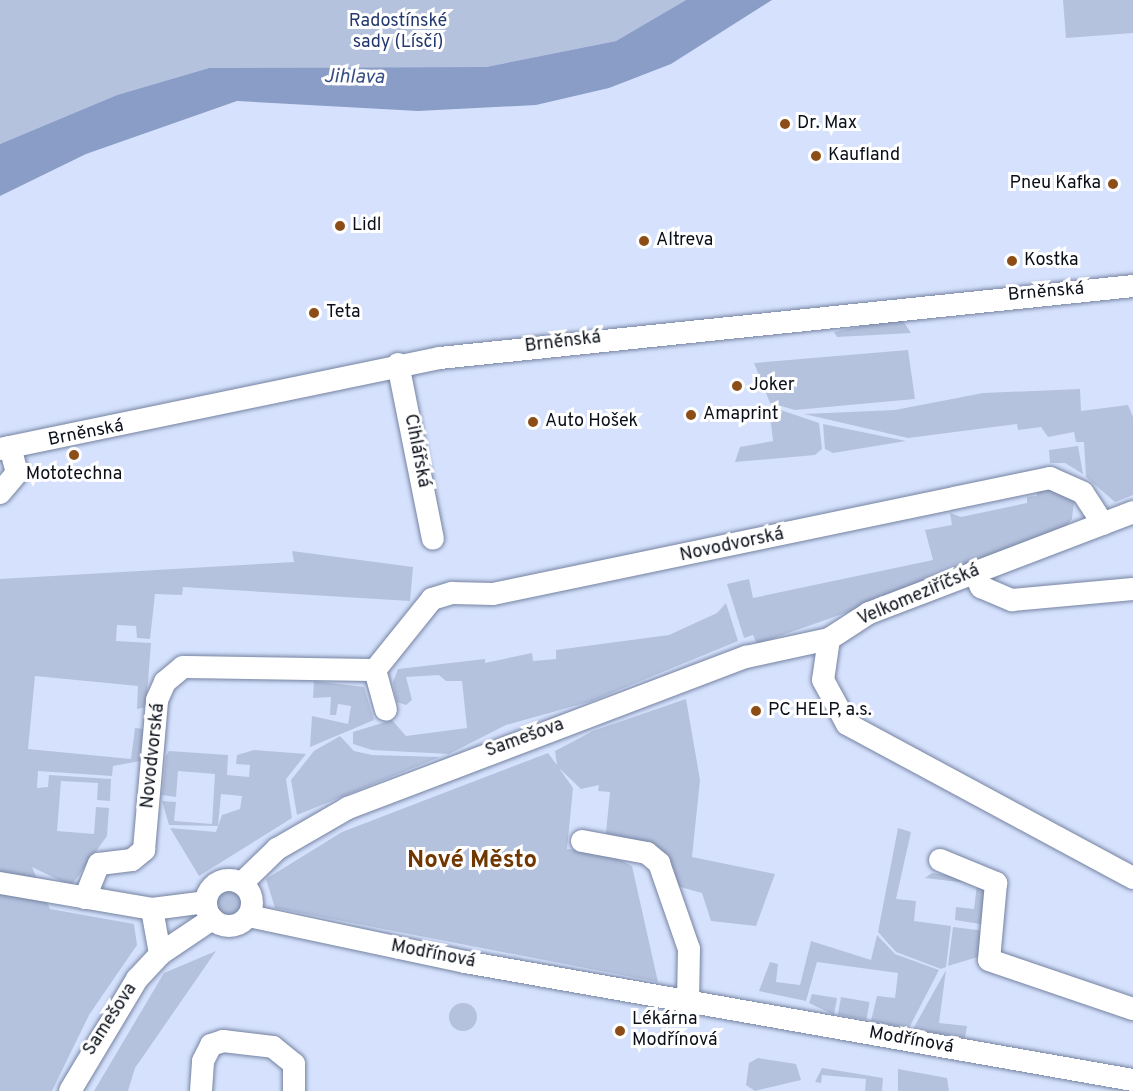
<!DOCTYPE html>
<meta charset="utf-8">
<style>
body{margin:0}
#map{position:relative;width:1133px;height:1091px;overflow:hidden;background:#d6e2fd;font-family:Overpass,sans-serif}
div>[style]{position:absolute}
.green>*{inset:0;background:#b5c2de;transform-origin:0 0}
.round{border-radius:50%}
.water>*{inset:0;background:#8a9dc6}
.roads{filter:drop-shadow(0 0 2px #7583a1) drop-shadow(0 0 2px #7583a1)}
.minor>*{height:22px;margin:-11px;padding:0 11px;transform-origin:11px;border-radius:11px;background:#fff}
.minor>.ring{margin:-11px;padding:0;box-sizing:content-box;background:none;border:22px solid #fff;border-radius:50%}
.dots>*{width:16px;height:16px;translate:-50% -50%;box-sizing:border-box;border:3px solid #fff;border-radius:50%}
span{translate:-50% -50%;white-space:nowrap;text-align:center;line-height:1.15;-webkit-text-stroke:6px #fff;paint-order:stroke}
.park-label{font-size:18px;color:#23386d}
.poi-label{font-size:18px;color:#0a0f19}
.left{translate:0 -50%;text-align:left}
.right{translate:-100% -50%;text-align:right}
.street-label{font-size:18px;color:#0a0f19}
.water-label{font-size:20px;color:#384f86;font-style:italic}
.district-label{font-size:24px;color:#703700;font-weight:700}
</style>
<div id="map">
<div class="green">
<i style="clip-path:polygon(0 0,686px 0,616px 41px,486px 67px,209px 68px,117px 95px,0 144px)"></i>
<i style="clip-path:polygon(1063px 0,1133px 0,1133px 33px,1066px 38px)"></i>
<i style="clip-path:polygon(901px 318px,911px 333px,837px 337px,834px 332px)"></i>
<i style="clip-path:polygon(908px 350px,915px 399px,795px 410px,770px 403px,754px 363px)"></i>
<i style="clip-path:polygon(1080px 389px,1081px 411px,1128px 405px,1133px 417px,1133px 495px,1115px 502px,1086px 477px,1084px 442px,1076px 442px,1074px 432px,1048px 437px,1041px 427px,1018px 430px,1017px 424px,908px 438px,804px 414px,895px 410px,983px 393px)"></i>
<i style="clip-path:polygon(769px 406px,819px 423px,822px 449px,815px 455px,735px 462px,740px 447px,773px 441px)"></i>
<i style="clip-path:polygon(823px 424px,906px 441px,833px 453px,825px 449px)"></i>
<i style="clip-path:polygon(1078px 446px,1083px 474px,1065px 463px,1050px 463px,1049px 450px)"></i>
<i style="clip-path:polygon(1035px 488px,1062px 489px,1074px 502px,1072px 519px,1056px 539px,757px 644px,753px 635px,744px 638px,727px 584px,749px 579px,753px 598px,933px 560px,925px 530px,952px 525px,950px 513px,961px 517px,1027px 503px,1027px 497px,1037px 496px)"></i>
<i style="clip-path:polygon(292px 551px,413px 567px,410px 601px,183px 587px,182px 595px,155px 594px,150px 639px,137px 638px,136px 626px,117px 625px,116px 641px,151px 643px,146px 707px,137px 709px,138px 686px,35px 676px,28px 749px,131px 759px,135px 728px,144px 729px,140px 761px,113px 766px,112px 776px,38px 771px,37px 788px,48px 787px,49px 775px,111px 779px,110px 801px,97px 800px,98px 783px,61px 781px,57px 831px,94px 834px,96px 807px,109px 808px,107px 836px,71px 886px,32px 867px,50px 909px,134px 924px,137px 945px,89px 1015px,52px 1091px,0 1091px,0 579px,294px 562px)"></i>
<i style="clip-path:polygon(726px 603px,738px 641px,592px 701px,506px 725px,449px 754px,372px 750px,353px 744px,353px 732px,392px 720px,406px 736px,467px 728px,462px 681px,446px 681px,439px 675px,406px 677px,412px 700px,406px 705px,397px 702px,393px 682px,398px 669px,485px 659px,485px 663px,532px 653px,533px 661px,556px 659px,556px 650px,669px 635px,717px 613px)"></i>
<i style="clip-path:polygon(314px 681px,364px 687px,374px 720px,310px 747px,312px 716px,348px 724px,351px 706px,338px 704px,336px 715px,330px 715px,331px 697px,313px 698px)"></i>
<i style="clip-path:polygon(686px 699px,700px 780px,692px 857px,775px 874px,756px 926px,711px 921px,702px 893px,673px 885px,666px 866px,605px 843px,610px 792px,598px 791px,599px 785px,581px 789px,559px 768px,573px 788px,567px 849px,604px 852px,632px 866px,658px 982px,275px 908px,266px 879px,342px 832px,548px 753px,557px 765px,555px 751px,593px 731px)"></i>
<i style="clip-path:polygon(340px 736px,354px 751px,372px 755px,440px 757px,297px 815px,291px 780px,314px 751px)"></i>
<i style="clip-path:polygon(254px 750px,306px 754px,286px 779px,292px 818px,199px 876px,170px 828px,216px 832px,222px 815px,240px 809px,242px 796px,221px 794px,218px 826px,169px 825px,162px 801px,176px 802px,174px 821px,212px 824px,215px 774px,178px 771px,176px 797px,162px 795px,166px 756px,169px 751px,228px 755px,227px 775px,249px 777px,250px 765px,236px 764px,237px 755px)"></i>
<i style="clip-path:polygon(898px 828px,911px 832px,896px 899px,916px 901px,914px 921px,951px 926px,946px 967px,941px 969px,896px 952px,878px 932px)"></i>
<i style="clip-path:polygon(932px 873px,965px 878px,984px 887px,986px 925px,955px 920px,956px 907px,974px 909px,977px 884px,925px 878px)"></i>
<i class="round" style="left:214px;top:889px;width:28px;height:28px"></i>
<i style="clip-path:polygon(953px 927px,985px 931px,981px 956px,948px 966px)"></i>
<i style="clip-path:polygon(877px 935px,895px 954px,939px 970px,909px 1028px,871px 1021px,877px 996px,895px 998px,898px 973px,817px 962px,806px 1001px,759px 991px,770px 962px,778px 964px,776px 982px,800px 985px,811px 941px,871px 960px)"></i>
<i style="clip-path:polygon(216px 951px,135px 1068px,128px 1091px,94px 1091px,164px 973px)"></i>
<i style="clip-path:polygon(946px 970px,939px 1023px,967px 1026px,965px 1038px,913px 1029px)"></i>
<i style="clip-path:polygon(812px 994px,837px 998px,834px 1015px,809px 1003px)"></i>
<i style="left:841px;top:997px;width:29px;height:18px;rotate:10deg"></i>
<i class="round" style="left:449px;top:1003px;width:28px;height:28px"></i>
<i style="clip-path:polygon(758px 1058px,796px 1064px,801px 1080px,755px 1091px,746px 1085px,749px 1063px)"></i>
<i style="clip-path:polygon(822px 1068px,883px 1078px,882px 1091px,865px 1091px,866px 1079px,822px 1075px,821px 1083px,815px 1082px)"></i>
<i style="clip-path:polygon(898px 1069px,947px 1078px,949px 1091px,898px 1091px)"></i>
</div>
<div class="water">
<i style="clip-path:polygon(686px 0,772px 0,671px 64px,609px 88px,536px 105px,418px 111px,237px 101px,86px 154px,0 196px,0 144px,117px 95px,209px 68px,486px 67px,616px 41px)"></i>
</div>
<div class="roads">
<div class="minor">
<i style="left:398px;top:364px;width:178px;rotate:78.7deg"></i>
<i style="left:0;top:449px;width:449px;rotate:-11.7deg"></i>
<i style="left:440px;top:358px;width:697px;rotate:-5.93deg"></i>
<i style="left:0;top:493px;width:26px;rotate:-50deg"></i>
<i style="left:17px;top:473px;width:27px;rotate:-105deg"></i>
<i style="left:974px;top:572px;width:17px;rotate:65deg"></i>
<i style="left:981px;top:587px;width:34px;rotate:23deg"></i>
<i style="left:1012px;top:600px;width:121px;rotate:-5.2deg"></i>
<i style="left:829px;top:639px;width:41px;rotate:98.3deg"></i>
<i style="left:823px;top:680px;width:50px;rotate:61.4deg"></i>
<i style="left:847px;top:724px;width:325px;rotate:28.3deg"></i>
<i style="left:375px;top:670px;width:91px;rotate:-51.2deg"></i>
<i style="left:432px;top:599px;width:21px;rotate:-17deg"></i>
<i style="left:452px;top:593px;width:41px;rotate:1.4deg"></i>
<i style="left:493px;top:594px;width:569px;rotate:-11.76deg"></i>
<i style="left:1050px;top:478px;width:36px;rotate:24deg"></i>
<i style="left:1083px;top:493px;width:37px;rotate:57deg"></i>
<i style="left:375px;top:670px;width:41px;rotate:74.6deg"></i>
<i style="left:582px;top:841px;width:66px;rotate:10.5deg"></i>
<i style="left:647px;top:853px;width:16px;rotate:40deg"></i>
<i style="left:659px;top:863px;width:91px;rotate:70.8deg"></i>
<i style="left:689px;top:949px;width:53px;rotate:91.1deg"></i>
<i style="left:940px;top:860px;width:61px;rotate:22.3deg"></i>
<i style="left:996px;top:883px;width:77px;rotate:95.2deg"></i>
<i style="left:989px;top:960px;width:152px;rotate:18.8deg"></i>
<i class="ring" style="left:206px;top:880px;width:24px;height:24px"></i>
<i style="left:0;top:883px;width:154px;rotate:9.7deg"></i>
<i style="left:152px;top:909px;width:54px;rotate:-7.4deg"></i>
<i style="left:242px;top:883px;width:49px;rotate:-44.2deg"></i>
<i style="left:277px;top:849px;width:82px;rotate:-30deg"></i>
<i style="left:348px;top:808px;width:426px;rotate:-20.8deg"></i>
<i style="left:746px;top:657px;width:85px;rotate:-12.2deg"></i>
<i style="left:829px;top:639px;width:48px;rotate:-33deg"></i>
<i style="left:869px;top:613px;width:283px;rotate:-20.9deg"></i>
<i style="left:85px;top:898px;width:37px;rotate:-68deg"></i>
<i style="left:99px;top:864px;width:33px;rotate:-7deg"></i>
<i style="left:132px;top:860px;width:16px;rotate:-40deg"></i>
<i style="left:144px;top:850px;width:151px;rotate:-85deg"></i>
<i style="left:157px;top:700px;width:20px;rotate:-66deg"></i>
<i style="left:165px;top:682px;width:23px;rotate:-40deg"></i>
<i style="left:183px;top:667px;width:192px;rotate:0.9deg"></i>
<i style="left:152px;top:909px;width:46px;rotate:79.9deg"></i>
<i style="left:249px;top:916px;width:221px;rotate:12deg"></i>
<i style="left:465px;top:962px;width:678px;rotate:10.02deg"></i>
<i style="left:70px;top:1091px;width:131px;rotate:-59.1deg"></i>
<i style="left:137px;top:979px;width:34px;rotate:-47deg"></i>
<i style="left:160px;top:954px;width:63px;rotate:-33.9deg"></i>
<i style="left:201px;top:1091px;width:30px;rotate:-86deg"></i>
<i style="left:203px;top:1061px;width:18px;rotate:-63deg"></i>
<i style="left:211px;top:1045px;width:13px;rotate:-18deg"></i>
<i style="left:223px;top:1041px;width:50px;rotate:6.8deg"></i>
<i style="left:273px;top:1047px;width:27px;rotate:39deg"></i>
<i style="left:294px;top:1064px;width:27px;rotate:90deg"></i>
</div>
</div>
<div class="dots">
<i style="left:785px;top:124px;background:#8d4d16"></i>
<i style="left:816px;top:156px;background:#8d4d16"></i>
<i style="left:1113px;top:184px;background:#8d4d16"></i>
<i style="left:340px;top:226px;background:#8d4d16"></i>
<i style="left:644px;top:241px;background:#8d4d16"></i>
<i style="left:1012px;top:261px;background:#8d4d16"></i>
<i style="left:314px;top:313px;background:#8d4d16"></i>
<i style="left:737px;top:386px;background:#8d4d16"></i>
<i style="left:691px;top:415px;background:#8d4d16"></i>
<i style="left:533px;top:422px;background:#8d4d16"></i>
<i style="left:74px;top:455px;background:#8d4d16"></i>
<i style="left:756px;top:711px;background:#8d4d16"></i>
<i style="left:620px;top:1031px;background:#8d4d16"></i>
</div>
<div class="park-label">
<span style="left:398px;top:33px">Radostínské<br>sady (Lísčí)</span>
</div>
<div class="poi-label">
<span class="left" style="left:797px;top:124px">Dr. Max</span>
<span class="left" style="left:828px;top:156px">Kaufland</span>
<span class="right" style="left:1101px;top:184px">Pneu Kafka</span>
<span class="left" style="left:352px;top:226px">Lidl</span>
<span class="left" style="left:656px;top:241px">Altreva</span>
<span class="left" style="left:1024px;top:261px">Kostka</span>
<span class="left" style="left:326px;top:313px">Teta</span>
<span class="left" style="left:749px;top:386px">Joker</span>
<span class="left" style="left:703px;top:415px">Amaprint</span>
<span class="left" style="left:545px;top:422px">Auto Hošek</span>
<span style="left:74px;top:475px">Mototechna</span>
<span class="left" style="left:768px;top:711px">PC HELP, a.s.</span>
<span class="left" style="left:632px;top:1031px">Lékárna<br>Modřínová</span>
</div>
<div class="street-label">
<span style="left:1046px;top:293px;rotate:-5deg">Brněnská</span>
<span style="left:563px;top:343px;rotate:-7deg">Brněnská</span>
<span style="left:86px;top:434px;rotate:-11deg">Brněnská</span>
<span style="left:416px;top:451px;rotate:79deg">Cihlářská</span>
<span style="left:732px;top:546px;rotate:-12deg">Novodvorská</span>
<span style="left:919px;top:596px;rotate:-23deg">Velkomeziříčská</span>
<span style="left:525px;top:739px;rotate:-20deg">Samešova</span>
<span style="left:154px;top:756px;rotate:-84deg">Novodvorská</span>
<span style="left:433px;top:955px;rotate:11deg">Modřínová</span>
<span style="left:111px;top:1020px;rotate:-57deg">Samešova</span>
<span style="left:911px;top:1041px;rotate:10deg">Modřínová</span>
</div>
<div class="water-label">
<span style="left:354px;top:78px;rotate:1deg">Jihlava</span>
</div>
<div class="district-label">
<span style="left:472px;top:862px">Nové Město</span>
</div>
</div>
